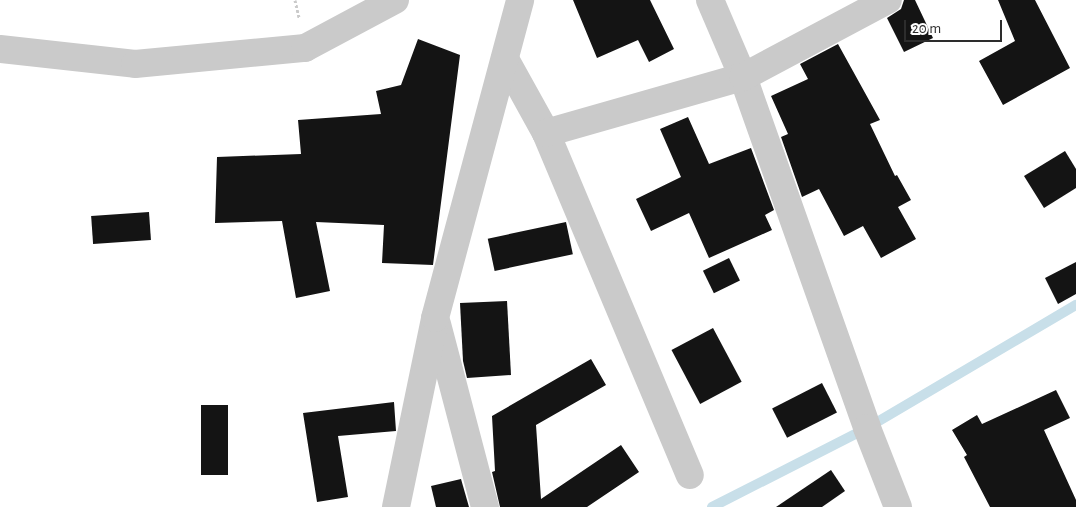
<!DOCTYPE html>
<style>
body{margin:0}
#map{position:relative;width:1076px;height:507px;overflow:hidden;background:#fff;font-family:"Alegreya Sans",sans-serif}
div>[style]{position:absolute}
.stream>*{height:10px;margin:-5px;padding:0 5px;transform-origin:5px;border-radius:5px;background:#c8dfe9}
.building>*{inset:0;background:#141414;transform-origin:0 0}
.path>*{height:3px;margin-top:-1.5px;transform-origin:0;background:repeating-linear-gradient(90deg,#cacaca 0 2.5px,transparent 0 5px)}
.street>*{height:28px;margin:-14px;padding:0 14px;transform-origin:14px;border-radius:14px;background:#cacaca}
span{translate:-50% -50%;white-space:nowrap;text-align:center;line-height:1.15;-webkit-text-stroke:5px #fff;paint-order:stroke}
.scale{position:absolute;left:904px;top:20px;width:98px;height:22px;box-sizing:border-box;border:2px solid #2d2d2d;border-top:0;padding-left:6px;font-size:15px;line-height:18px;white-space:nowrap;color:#2d2d2d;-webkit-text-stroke:4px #fff;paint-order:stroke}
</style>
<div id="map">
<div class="stream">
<i style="left:712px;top:507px;width:174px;rotate:-27deg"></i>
<i style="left:867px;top:428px;width:243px;rotate:-30.5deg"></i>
</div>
<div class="building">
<i style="clip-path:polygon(573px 0,650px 0,674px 49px,649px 62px,638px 40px,597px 58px)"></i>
<i style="clip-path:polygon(904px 0,915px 0,933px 38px,904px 52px,887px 18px,901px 9px)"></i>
<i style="clip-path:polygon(998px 0,1035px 0,1070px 68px,1003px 105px,979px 61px,1015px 41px)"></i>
<i style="clip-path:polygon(418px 39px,460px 55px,433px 265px,382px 263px,384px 225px,316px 222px,330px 291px,296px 298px,282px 221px,215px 223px,217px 157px,301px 154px,298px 120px,381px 114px,376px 91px,401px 85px)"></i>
<i style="clip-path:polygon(838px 44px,880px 120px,870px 124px,895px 176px,897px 175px,911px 200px,898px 207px,916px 239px,881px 258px,863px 226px,844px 236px,819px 189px,802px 197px,781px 137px,788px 134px,771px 96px,808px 79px,800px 64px)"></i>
<i style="clip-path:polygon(688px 117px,709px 164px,751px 148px,774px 210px,765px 215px,772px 230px,709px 258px,689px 213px,651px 231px,636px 199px,681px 177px,660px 129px)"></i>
<i style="clip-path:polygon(1065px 151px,1076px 169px,1076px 188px,1044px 208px,1024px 176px)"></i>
<i style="left:149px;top:212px;width:28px;height:58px;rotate:86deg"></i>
<i style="left:566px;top:222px;width:33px;height:80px;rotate:78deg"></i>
<i style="left:729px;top:258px;width:25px;height:29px;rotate:64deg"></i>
<i style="clip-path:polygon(1076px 262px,1076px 294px,1058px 304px,1045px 278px)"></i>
<i style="clip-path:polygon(507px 301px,511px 375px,467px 378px,463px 361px,460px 303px)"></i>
<i style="left:713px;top:328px;width:61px;height:47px;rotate:62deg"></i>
<i style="clip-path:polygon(591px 359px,606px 385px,536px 425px,541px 499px,621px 445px,639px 472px,587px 507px,500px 507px,492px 472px,495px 471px,492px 416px)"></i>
<i style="left:822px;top:383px;width:33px;height:56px;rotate:63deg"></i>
<i style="clip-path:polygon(1056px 390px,1070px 418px,1044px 430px,1076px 500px,1076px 507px,990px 507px,964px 457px,967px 455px,952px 430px,977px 415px,982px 424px)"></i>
<i style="clip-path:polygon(394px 402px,396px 431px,338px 436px,348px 497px,317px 502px,303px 413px)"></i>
<i style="left:201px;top:405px;width:27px;height:70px"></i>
<i style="clip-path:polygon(831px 470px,845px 491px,822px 507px,776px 507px)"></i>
<i style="clip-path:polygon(461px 479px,469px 507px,436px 507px,431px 486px)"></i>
</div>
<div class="path">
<i style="left:295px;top:0;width:18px;rotate:77deg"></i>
</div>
<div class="street">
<i style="left:710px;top:0;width:84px;rotate:66.8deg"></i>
<i style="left:743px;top:77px;width:372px;rotate:70.5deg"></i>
<i style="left:867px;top:428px;width:85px;rotate:68.6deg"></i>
<i style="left:0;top:49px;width:136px;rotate:6.3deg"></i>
<i style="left:135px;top:64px;width:171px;rotate:-5.4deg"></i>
<i style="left:305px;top:48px;width:102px;rotate:-28.1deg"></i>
<i style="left:505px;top:59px;width:85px;rotate:61deg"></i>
<i style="left:546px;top:133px;width:371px;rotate:67.2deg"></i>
<i style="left:546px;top:133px;width:205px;rotate:-15.9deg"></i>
<i style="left:743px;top:77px;width:164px;rotate:-28deg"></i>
<i style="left:437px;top:324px;width:189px;rotate:75.3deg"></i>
<i style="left:396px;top:507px;width:193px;rotate:-78.3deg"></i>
<i style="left:435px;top:318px;width:329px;rotate:-75deg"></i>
</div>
<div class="scale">20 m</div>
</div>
